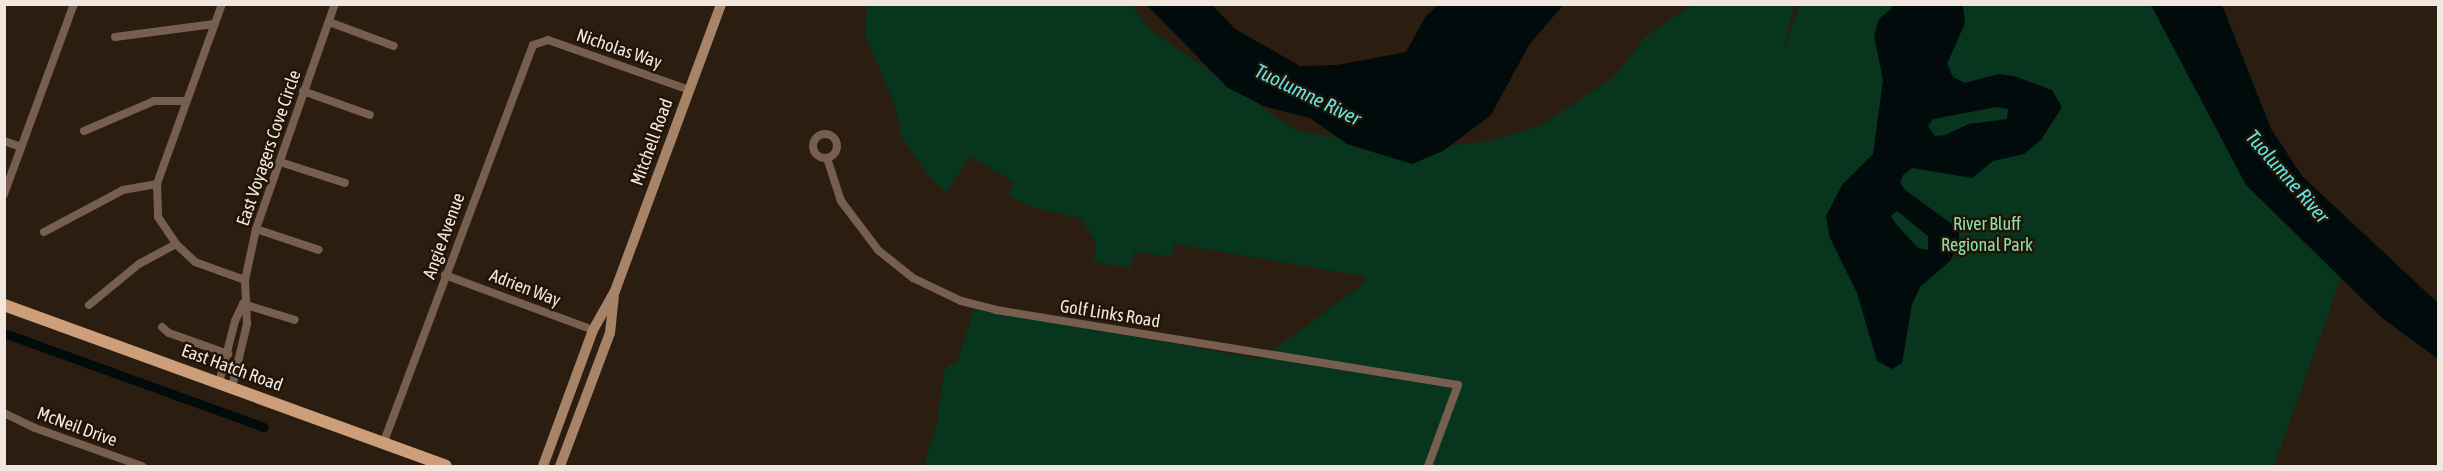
<!DOCTYPE html>
<style>
body{margin:0}
#map{position:relative;width:2443px;height:471px;overflow:hidden;background:#2b1d0f;font-family:"Asap Condensed",sans-serif}
div>[style]{position:absolute}
.green>*{inset:0;background:#07351e}
.water>*{inset:0;background:#020b0b}
.canal>*{height:9px;margin:-4.5px;padding:0 4.5px;transform-origin:4.5px;border-radius:4.5px;background:#020b0b}
.street>*{height:8px;margin:-4px;padding:0 4px;transform-origin:4px;border-radius:4px;background:#765f4e}
.street>.ring{margin:-4px;padding:0;box-sizing:content-box;background:none;border:8px solid #765f4e;border-radius:50%}
.secondary>*{height:10px;margin:-5px;padding:0 5px;transform-origin:5px;border-radius:5px;background:#a78367}
.primary>*{height:12px;margin:-6px;padding:0 6px;transform-origin:6px;border-radius:6px;background:#cd9e7a}
span{translate:-50% -50%;white-space:nowrap;text-align:center;line-height:1.15;-webkit-text-stroke:5px #211306;paint-order:stroke}
.street-label{font-size:18px;color:#f1e7de}
.park-label{font-size:18px;color:#89e2aa}
.water-label{font-size:20px;color:#5fe7e8;font-style:italic}
.frame{position:absolute;inset:0;border:6px solid #f1e7de;pointer-events:none}
</style>
<div id="map">
<div class="green">
<i style="clip-path:polygon(867px 5px,1132px 5px,1149px 29px,1297px 131px,1416px 150px,1488px 141px,1540px 126px,1614px 77px,1644px 38px,1691px 5px,1794px 5px,1783px 51px,1800px 5px,2151px 5px,2246px 185px,2341px 278px,2274px 466px,924px 466px,936px 426px,944px 372px,950px 363px,956px 365px,974px 309px,1261px 359px,1367px 281px,1363px 276px,1174px 244px,1172px 257px,1134px 252px,1131px 268px,1094px 262px,1096px 242px,1080px 218px,1030px 207px,1009px 195px,1013px 182px,970px 156px,947px 193px,928px 175px,898px 131px,901px 129px,892px 98px,865px 36px)"></i>
</div>
<div class="water">
<i style="clip-path:polygon(1147px 5px,1212px 5px,1235px 29px,1300px 66px,1337px 65px,1406px 52px,1426px 16px,1438px 5px,1563px 5px,1529px 45px,1491px 115px,1443px 151px,1412px 164px,1347px 144px,1310px 118px,1266px 107px,1228px 88px)"></i>
<i style="clip-path:polygon(evenodd,1895px 5px,1963px 5px,1965px 23px,1947px 64px,1953px 77px,1965px 83px,1998px 74px,2014px 76px,2052px 90px,2062px 107px,2041px 140px,2024px 154px,1993px 161px,1972px 178px,1912px 168px,1903px 175px,1900px 182px,1905px 190px,1952px 224px,1959px 233px,1959px 243px,1950px 261px,1920px 287px,1912px 304px,1902px 363px,1892px 369px,1877px 361px,1857px 293px,1830px 238px,1826px 216px,1842px 185px,1873px 154px,1883px 80px,1874px 36px,1879px 19px,1895px 5px,1997px 107px,2008px 109px,2007px 119px,1969px 124px,1945px 135px,1935px 136px,1928px 126px,1933px 119px,1997px 107px,1895px 5px,1897px 211px,1928px 236px,1928px 250px,1918px 248px,1896px 224px,1891px 216px,1897px 211px)"></i>
<i style="clip-path:polygon(2151px 5px,2222px 5px,2271px 129px,2302px 176px,2438px 303px,2438px 359px,2381px 317px,2246px 185px)"></i>
</div>
<div class="canal">
<i style="left:4px;top:333px;width:276px;rotate:19.9deg"></i>
</div>
<div class="street">
<i style="left:222px;top:4px;width:191px;rotate:109.9deg"></i>
<i style="left:157px;top:184px;width:33px;rotate:88deg"></i>
<i style="left:158px;top:217px;width:32px;rotate:56deg"></i>
<i style="left:176px;top:244px;width:26px;rotate:43deg"></i>
<i style="left:195px;top:262px;width:53px;rotate:19.8deg"></i>
<i style="left:329px;top:22px;width:69px;rotate:20.3deg"></i>
<i style="left:115px;top:37px;width:100px;rotate:-7.5deg"></i>
<i style="left:303px;top:91px;width:71px;rotate:19.7deg"></i>
<i style="left:84px;top:131px;width:76px;rotate:-23.2deg"></i>
<i style="left:154px;top:101px;width:31px"></i>
<i class="ring" style="left:813px;top:134px;width:16px;height:16px"></i>
<i style="left:4px;top:141px;width:18px;rotate:19deg"></i>
<i style="left:827px;top:158px;width:45px;rotate:72deg"></i>
<i style="left:841px;top:201px;width:61px;rotate:52.9deg"></i>
<i style="left:878px;top:250px;width:45px;rotate:38.7deg"></i>
<i style="left:913px;top:278px;width:53px;rotate:25.6deg"></i>
<i style="left:961px;top:301px;width:36px;rotate:14deg"></i>
<i style="left:996px;top:310px;width:468px;rotate:9.2deg"></i>
<i style="left:1458px;top:385px;width:86px;rotate:110.3deg"></i>
<i style="left:280px;top:162px;width:68px;rotate:17.9deg"></i>
<i style="left:4px;top:194px;width:202px;rotate:-69.8deg"></i>
<i style="left:256px;top:229px;width:66px;rotate:18.4deg"></i>
<i style="left:44px;top:232px;width:89px;rotate:-28deg"></i>
<i style="left:123px;top:190px;width:35px;rotate:-10deg"></i>
<i style="left:445px;top:275px;width:158px;rotate:20.4deg"></i>
<i style="left:243px;top:304px;width:54px;rotate:17.1deg"></i>
<i style="left:89px;top:305px;width:65px;rotate:-39.4deg"></i>
<i style="left:139px;top:264px;width:42px;rotate:-28.4deg"></i>
<i style="left:162px;top:327px;width:9px;rotate:41deg"></i>
<i style="left:169px;top:333px;width:63px;rotate:19.6deg"></i>
<i style="left:219px;top:383px;width:64px;rotate:-75.5deg"></i>
<i style="left:235px;top:321px;width:19px;rotate:-65deg"></i>
<i style="left:232px;top:387px;width:65px;rotate:-76.6deg"></i>
<i style="left:247px;top:324px;width:44px;rotate:-92.6deg"></i>
<i style="left:245px;top:280px;width:52px;rotate:-77.8deg"></i>
<i style="left:256px;top:229px;width:238px;rotate:-70.7deg"></i>
<i style="left:4px;top:413px;width:34px;rotate:26deg"></i>
<i style="left:35px;top:428px;width:114px;rotate:19.6deg"></i>
<i style="left:383px;top:444px;width:426px;rotate:-69.4deg"></i>
<i style="left:533px;top:45px;width:16px;rotate:-18deg"></i>
<i style="left:548px;top:40px;width:150px;rotate:19.5deg"></i>
</div>
<div class="secondary">
<i style="left:543px;top:466px;width:145px;rotate:-69.8deg"></i>
<i style="left:593px;top:330px;width:45px;rotate:-60.6deg"></i>
<i style="left:615px;top:291px;width:306px;rotate:-69.7deg"></i>
<i style="left:560px;top:466px;width:142px;rotate:-69.4deg"></i>
<i style="left:610px;top:333px;width:36px;rotate:-84deg"></i>
</div>
<div class="primary">
<i style="left:4px;top:305px;width:470px;rotate:20deg"></i>
</div>
<div class="street-label">
<span style="left:619px;top:49px;rotate:19deg">Nicholas Way</span>
<span style="left:652px;top:142px;rotate:-70deg">Mitchell Road</span>
<span style="left:269px;top:148px;rotate:-71deg">East Voyagers Cove Circle</span>
<span style="left:444px;top:236px;rotate:-70deg">Angie Avenue</span>
<span style="left:525px;top:288px;rotate:21deg">Adrien Way</span>
<span style="left:1110px;top:314px;rotate:9deg">Golf Links Road</span>
<span style="left:232px;top:368px;rotate:20deg">East Hatch Road</span>
<span style="left:77px;top:427px;rotate:20deg">McNeil Drive</span>
</div>
<div class="park-label">
<span style="left:1987px;top:235px">River Bluff<br>Regional Park</span>
</div>
<div class="water-label">
<span style="left:1308px;top:94px;rotate:26deg">Tuolumne River</span>
<span style="left:2288px;top:176px;rotate:49deg">Tuolumne River</span>
</div>
<div class="frame"></div>
</div>
